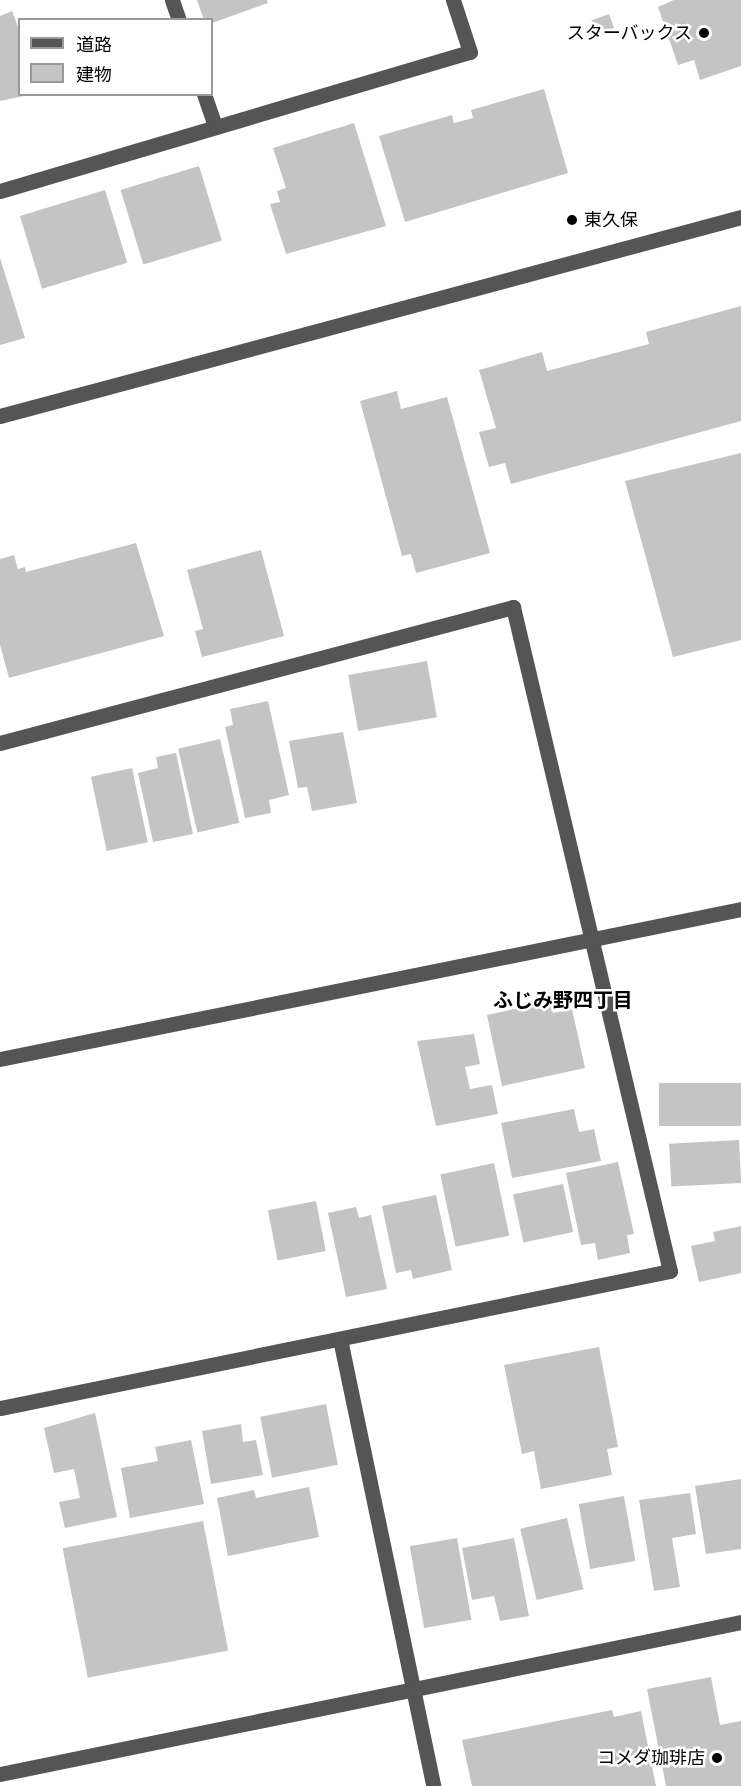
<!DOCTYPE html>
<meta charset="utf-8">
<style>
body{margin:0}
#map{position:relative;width:741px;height:1786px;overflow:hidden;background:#fff;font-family:"Archivo Narrow","Noto Sans JP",sans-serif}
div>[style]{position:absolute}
.building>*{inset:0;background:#c4c4c4;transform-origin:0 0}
.minor>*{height:15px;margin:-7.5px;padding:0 7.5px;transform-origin:7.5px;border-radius:7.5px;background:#555}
.dots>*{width:16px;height:16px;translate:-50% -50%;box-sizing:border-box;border:3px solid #fff;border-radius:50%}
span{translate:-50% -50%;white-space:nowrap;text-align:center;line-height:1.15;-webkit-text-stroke:5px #fff;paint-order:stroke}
.poi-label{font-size:18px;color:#000}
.right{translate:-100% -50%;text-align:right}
.left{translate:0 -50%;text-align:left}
.neighbourhood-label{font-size:20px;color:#000;font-weight:700}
.legend{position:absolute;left:18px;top:18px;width:195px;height:78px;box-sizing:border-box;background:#fff;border:2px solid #999;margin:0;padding:8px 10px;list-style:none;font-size:18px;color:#000}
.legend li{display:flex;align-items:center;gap:12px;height:30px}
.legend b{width:30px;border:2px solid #999}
</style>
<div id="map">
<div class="building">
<i style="clip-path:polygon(197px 0,267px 0,268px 3px,212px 23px,212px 20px,204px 20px)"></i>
<i style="clip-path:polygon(674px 0,741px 0,741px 66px,700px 80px,694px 60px,678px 65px,658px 7px)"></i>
<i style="clip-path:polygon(12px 11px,20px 32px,20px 94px,28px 95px,0 101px,0 16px)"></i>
<i style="left:609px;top:14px;width:15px;height:19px;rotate:70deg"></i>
<i style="clip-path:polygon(544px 89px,568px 173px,405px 222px,379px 136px,452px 115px,454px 123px,473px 118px,471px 110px)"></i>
<i style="clip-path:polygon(354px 123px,386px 226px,286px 254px,270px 204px,280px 202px,277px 191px,286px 188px,273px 148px)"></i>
<i style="left:199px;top:166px;width:78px;height:82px;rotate:73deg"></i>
<i style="left:105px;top:190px;width:76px;height:89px;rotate:73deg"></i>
<i style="clip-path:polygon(0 258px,25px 338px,0 345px)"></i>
<i style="clip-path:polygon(741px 306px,741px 421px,511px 484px,505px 463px,489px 467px,479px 432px,496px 428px,479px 370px,542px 352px,547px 371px,649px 344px,646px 332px)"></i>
<i style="clip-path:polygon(397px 391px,401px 409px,447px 397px,490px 553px,416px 573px,411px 554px,402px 556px,360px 401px)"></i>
<i style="clip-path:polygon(741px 453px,741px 640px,673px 657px,625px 481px)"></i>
<i style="clip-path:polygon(136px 543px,164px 636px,9px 678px,0 645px,0 559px,14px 555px,18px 569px,25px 567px,26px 572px)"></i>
<i style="clip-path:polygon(261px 550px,284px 636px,202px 657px,195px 631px,203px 629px,187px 570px)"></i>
<i style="left:427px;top:661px;width:57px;height:80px;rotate:80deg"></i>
<i style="clip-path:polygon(268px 701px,289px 795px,269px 800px,271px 813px,245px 818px,225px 727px,233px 725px,230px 709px)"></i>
<i style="clip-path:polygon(343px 732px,357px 803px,312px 811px,307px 787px,298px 788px,289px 741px)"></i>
<i style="left:220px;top:739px;width:86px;height:43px;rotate:77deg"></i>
<i style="clip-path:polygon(176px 753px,193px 834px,153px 842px,138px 773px,158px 768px,156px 757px)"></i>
<i style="left:132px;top:768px;width:76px;height:42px;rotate:78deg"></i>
<i style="clip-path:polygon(550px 1001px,553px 1013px,572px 1009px,585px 1068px,502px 1086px,487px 1015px)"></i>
<i style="clip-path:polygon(474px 1034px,480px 1064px,465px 1067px,470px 1089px,492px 1085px,498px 1114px,436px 1126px,417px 1041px)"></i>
<i style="left:741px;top:1083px;width:43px;height:82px;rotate:90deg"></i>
<i style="clip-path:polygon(574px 1109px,579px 1132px,594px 1129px,601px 1161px,512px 1178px,501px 1123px)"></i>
<i style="left:739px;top:1140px;width:43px;height:70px;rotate:87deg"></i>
<i style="clip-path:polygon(618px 1162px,634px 1234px,627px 1235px,630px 1253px,598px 1260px,595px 1243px,581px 1245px,566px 1173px)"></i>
<i style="left:494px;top:1163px;width:74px;height:55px;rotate:78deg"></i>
<i style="left:563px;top:1184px;width:49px;height:51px;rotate:78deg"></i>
<i style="clip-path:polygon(436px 1195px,452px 1270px,413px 1279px,411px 1270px,396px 1273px,382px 1206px)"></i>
<i style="left:316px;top:1201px;width:51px;height:49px;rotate:79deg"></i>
<i style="clip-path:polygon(356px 1207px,359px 1218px,371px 1215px,387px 1289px,346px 1297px,328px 1213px)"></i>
<i style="clip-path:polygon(741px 1226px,741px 1273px,699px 1282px,691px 1246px,715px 1241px,713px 1232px)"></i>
<i style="clip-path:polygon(599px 1347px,618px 1447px,607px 1449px,612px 1475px,541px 1489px,534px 1451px,522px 1454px,504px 1365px)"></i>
<i style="left:326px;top:1404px;width:62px;height:67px;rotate:79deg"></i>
<i style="clip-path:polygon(95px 1413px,117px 1517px,65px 1528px,59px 1502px,80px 1498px,74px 1469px,54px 1473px,44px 1428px)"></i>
<i style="clip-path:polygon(241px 1424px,243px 1442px,256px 1440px,263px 1475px,211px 1484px,202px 1431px)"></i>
<i style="clip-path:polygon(191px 1440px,204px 1504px,130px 1518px,121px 1468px,158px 1461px,155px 1447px)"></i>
<i style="clip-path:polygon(741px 1479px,741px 1549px,706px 1554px,695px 1486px)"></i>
<i style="clip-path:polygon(309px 1487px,319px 1537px,228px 1556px,217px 1498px,254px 1490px,256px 1498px)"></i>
<i style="clip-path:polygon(690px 1493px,696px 1534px,672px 1538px,680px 1587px,654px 1591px,639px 1500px)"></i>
<i style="left:624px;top:1496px;width:66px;height:46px;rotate:80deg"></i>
<i style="left:567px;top:1518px;width:73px;height:48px;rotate:77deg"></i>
<i style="left:203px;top:1521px;width:132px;height:143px;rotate:79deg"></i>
<i style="left:457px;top:1538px;width:83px;height:48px;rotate:80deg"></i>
<i style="clip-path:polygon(514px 1538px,529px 1616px,500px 1621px,494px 1596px,472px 1600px,462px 1548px)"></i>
<i style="clip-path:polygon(711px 1677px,720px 1725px,741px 1721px,741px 1786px,666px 1786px,647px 1689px)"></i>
<i style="clip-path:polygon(612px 1710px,614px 1717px,641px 1711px,656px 1786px,472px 1786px,462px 1740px)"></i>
</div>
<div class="minor">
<i style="left:172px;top:0;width:21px;rotate:71deg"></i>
<i style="left:204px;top:94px;width:34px;rotate:71deg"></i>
<i style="left:0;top:191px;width:490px;rotate:-16.5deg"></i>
<i style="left:470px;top:52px;width:55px;rotate:-108.1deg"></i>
<i style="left:0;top:416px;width:767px;rotate:-15.03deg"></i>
<i style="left:0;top:743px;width:531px;rotate:-14.85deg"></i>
<i style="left:513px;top:607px;width:682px;rotate:76.7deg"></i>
<i style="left:670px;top:1271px;width:684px;rotate:168.44deg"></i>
<i style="left:0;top:1059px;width:756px;rotate:-11.44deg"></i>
<i style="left:340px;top:1339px;width:457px;rotate:78.2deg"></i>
<i style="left:0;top:1774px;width:756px;rotate:-11.59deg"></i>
</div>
<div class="dots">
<i style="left:704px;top:33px;background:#000"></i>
<i style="left:572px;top:220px;background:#000"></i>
<i style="left:717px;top:1758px;background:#000"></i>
</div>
<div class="poi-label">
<span class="right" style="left:692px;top:33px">スターバックス</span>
<span class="left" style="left:584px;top:220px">東久保</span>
<span class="right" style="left:705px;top:1758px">コメダ珈琲店</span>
</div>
<div class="neighbourhood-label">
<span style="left:563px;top:999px">ふじみ野四丁目</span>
</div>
<ul class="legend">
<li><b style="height:8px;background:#555"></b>道路</li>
<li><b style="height:16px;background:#c4c4c4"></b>建物</li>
</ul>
</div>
